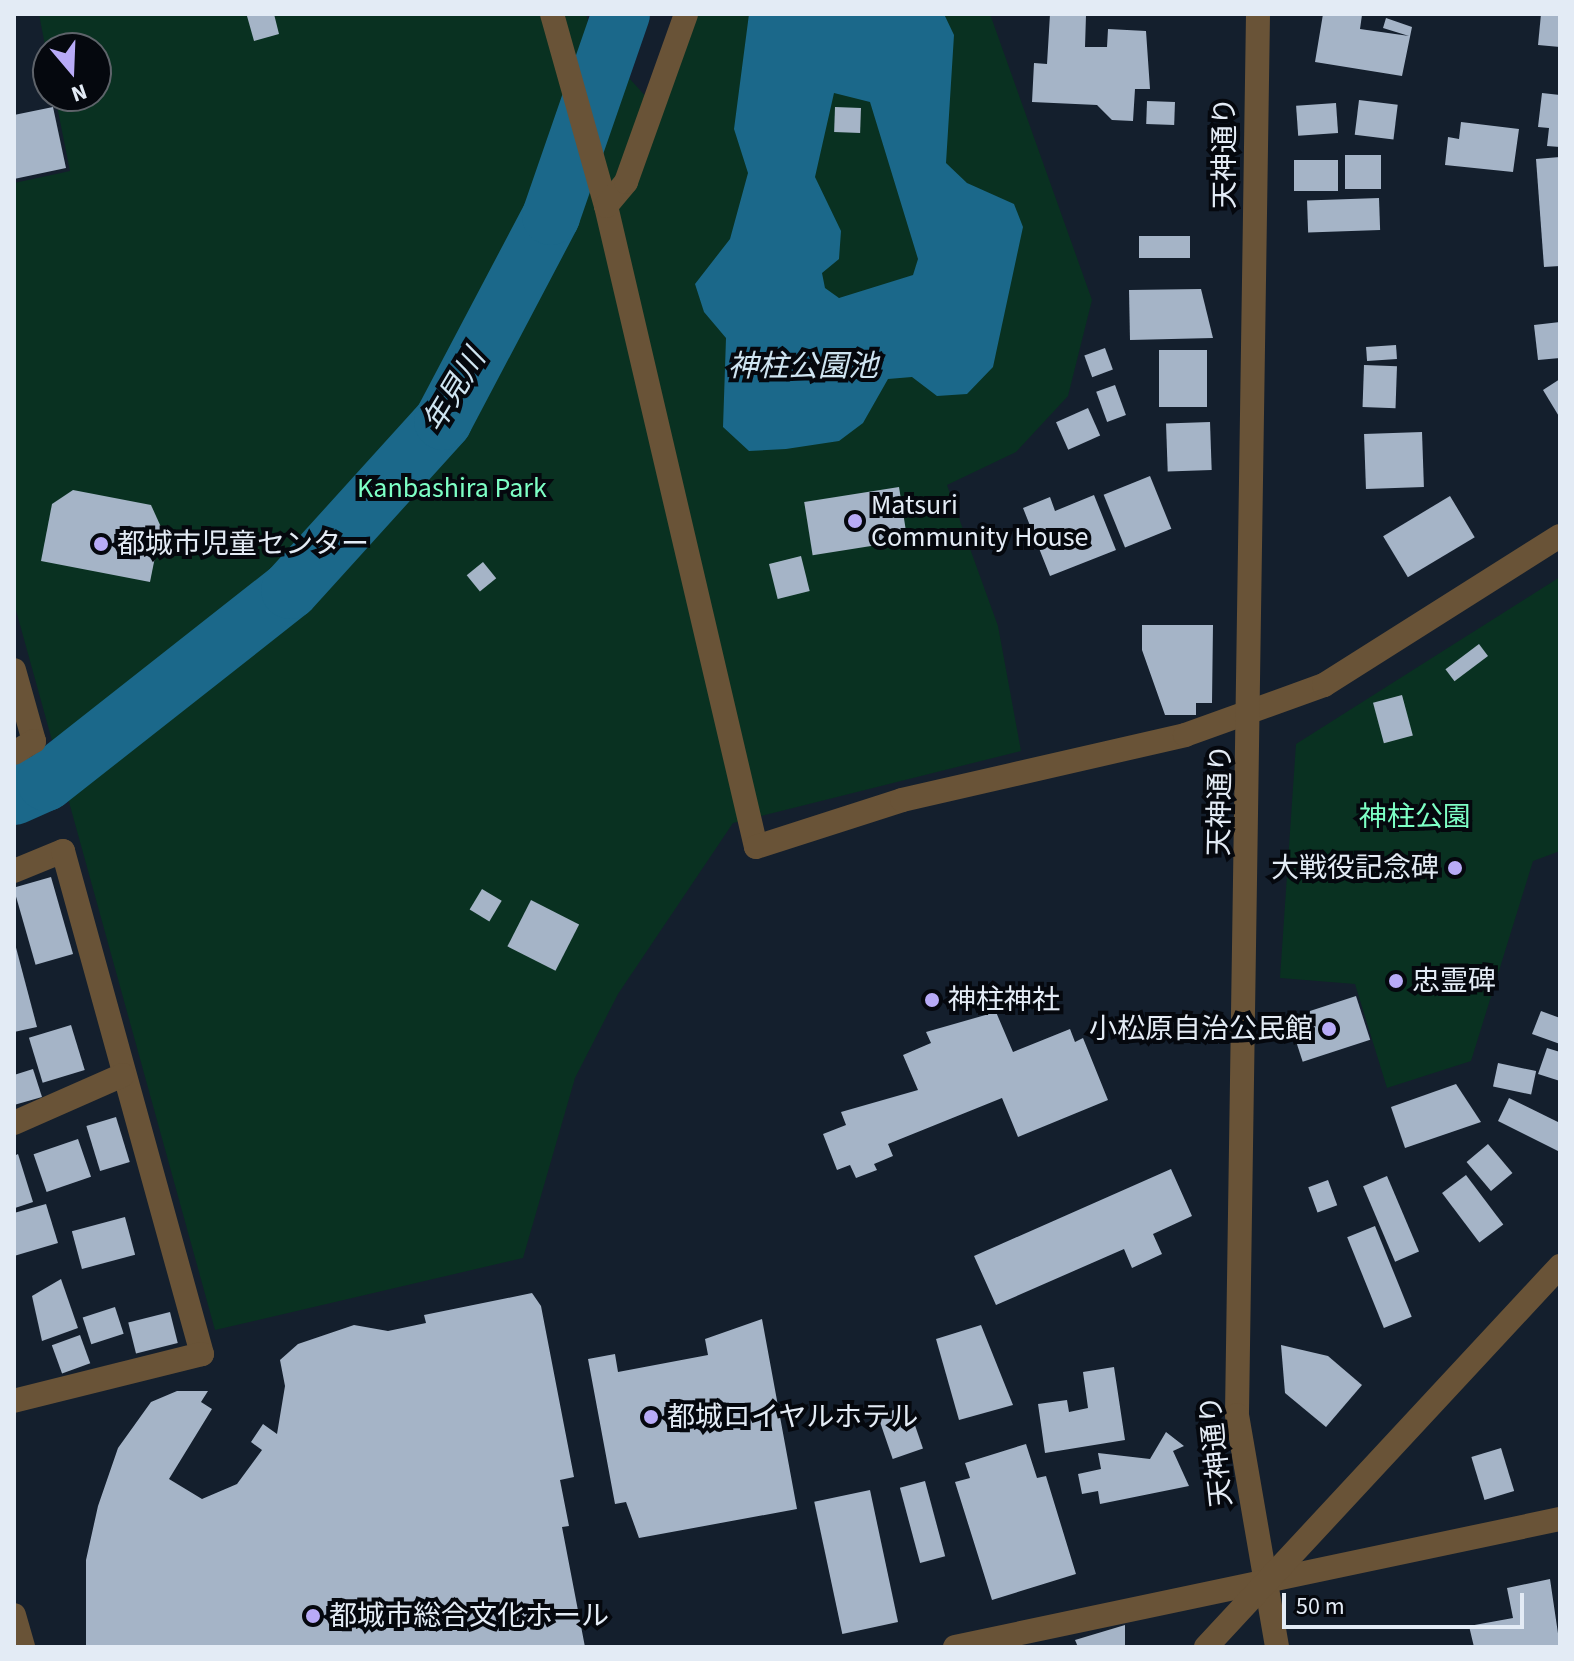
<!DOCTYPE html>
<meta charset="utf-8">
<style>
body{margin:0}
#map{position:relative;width:1574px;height:1661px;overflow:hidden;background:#141f2d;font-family:"Source Sans 3","Noto Sans JP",sans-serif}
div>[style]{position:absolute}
.green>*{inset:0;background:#093121}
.water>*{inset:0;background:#1b688a}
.river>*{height:58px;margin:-29px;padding:0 29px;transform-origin:29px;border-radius:29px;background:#1b688a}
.building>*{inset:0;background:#a5b4c7;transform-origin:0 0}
.minor>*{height:24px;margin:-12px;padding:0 12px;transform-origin:12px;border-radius:12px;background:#695337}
.dots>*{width:22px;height:22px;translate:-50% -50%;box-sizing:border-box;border:4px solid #05080e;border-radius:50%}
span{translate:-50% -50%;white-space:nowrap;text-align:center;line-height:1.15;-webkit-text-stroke:8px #05080e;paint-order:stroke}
.street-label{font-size:28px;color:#e3ebf5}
.park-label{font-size:28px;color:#7dffc5}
.poi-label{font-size:28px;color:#e3ebf5}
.left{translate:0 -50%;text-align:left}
.right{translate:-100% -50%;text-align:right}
.water-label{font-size:30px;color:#cfe4f1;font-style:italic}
.frame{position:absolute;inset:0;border:16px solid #e3ebf5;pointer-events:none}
.north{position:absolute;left:32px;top:32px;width:80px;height:80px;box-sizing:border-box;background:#05080e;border:2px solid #5e636a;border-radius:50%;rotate:161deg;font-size:22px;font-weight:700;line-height:32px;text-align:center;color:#e3ebf5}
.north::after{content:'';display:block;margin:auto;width:28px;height:36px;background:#b8abf7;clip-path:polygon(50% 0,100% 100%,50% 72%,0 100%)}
.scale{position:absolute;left:1282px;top:1593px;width:242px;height:36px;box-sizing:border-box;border:4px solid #e3ebf5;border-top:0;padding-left:10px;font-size:24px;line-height:28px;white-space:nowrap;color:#e3ebf5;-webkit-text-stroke:6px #05080e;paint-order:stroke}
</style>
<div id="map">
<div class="green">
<i style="clip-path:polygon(39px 14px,586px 14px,592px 37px,648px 99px,676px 14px,990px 14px,1092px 300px,1068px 396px,1016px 452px,947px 485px,998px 626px,1021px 751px,733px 823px,618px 994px,575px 1078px,523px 1258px,215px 1330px,14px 603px,14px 183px,70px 171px,55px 96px,96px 96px,96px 48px,48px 48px,48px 61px)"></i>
<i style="clip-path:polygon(1560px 577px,1560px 851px,1533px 861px,1471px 1061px,1387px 1088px,1355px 984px,1280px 978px,1296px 744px)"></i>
</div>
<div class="water">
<i style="clip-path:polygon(evenodd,749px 14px,944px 14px,954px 35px,946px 163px,967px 183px,1014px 204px,1023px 227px,993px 367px,967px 394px,937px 396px,912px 377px,888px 379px,863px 423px,839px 441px,786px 449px,749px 451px,723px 427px,726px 338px,704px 312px,695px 284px,730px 239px,748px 173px,734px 129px,749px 14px,834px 93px,870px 102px,918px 259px,913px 275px,839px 298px,825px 288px,822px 273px,839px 259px,841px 231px,815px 177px,834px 93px)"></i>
</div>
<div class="river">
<i style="left:14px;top:796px;width:35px;rotate:-24deg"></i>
<i style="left:46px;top:782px;width:310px;rotate:-38.2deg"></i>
<i style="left:290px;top:590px;width:228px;rotate:-47.8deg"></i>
<i style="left:443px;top:421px;width:232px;rotate:-62.2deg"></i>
<i style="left:551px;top:216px;width:214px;rotate:-70.9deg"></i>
</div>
<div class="building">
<i style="clip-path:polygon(274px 14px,279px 34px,254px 41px,247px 16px)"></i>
<i style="clip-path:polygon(1050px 14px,1086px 15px,1085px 47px,1107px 47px,1108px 29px,1146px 31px,1150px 89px,1135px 89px,1133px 121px,1112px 120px,1097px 105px,1032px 102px,1034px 63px,1047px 64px)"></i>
<i style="clip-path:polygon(1323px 14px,1362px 15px,1360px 29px,1409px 36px,1383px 28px,1386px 18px,1412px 27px,1402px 76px,1315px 62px)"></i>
<i style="clip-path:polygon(1541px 14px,1560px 14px,1560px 47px,1538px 45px)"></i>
<i style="clip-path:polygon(1542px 93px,1560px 95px,1560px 147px,1547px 146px,1549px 128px,1538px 127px)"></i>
<i style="left:1359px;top:100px;width:39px;height:35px;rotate:7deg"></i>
<i style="left:1147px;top:101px;width:28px;height:23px;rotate:2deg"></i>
<i style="left:1336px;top:103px;width:30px;height:40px;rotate:86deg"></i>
<i style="clip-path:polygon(53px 107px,66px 168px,14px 179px,14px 115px)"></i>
<i style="left:835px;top:107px;width:26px;height:25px;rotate:2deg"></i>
<i style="clip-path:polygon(1461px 122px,1519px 129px,1513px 172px,1445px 165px,1448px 137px,1459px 139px)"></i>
<i style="left:1345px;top:155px;width:36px;height:34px"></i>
<i style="clip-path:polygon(1560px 157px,1560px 266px,1544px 267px,1536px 159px)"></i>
<i style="left:1294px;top:160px;width:44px;height:31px"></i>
<i style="left:1379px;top:198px;width:32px;height:72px;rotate:88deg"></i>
<i style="left:1139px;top:236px;width:51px;height:22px"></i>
<i style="clip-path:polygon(1201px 289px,1213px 338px,1130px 340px,1129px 290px)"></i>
<i style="clip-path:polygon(1560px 322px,1560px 358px,1538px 360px,1534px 325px)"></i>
<i style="left:1396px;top:345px;width:14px;height:30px;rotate:86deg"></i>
<i style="left:1105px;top:348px;width:23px;height:22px;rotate:70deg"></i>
<i style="left:1159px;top:350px;width:48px;height:57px"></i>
<i style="left:1364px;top:365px;width:33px;height:42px;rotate:2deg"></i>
<i style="clip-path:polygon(1560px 379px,1560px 418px,1543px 390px)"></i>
<i style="left:1115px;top:385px;width:32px;height:20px;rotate:70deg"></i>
<i style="left:1088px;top:408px;width:30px;height:35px;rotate:66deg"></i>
<i style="left:1210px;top:422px;width:48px;height:44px;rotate:88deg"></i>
<i style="left:1422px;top:432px;width:55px;height:58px;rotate:88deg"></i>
<i style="left:1150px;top:476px;width:57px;height:50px;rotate:68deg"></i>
<i style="left:899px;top:487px;width:54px;height:96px;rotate:81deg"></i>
<i style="clip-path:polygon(73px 490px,151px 505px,161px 527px,150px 582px,41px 561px,52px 504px)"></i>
<i style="clip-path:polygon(1094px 495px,1116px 550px,1050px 576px,1023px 508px,1050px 497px,1055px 511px)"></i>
<i style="left:1450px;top:496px;width:48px;height:78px;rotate:59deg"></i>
<i style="left:801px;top:556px;width:36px;height:33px;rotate:76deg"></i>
<i style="left:483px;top:562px;width:21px;height:21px;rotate:51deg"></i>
<i style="clip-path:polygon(1142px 625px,1213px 625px,1212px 703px,1196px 703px,1196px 715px,1165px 715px,1142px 650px)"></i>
<i style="left:1479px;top:644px;width:15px;height:42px;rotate:53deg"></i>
<i style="left:1402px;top:695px;width:42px;height:30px;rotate:75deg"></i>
<i style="left:51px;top:877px;width:80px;height:39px;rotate:74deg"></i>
<i style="left:482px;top:889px;width:23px;height:24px;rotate:31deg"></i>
<i style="left:531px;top:900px;width:54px;height:52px;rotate:27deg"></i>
<i style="clip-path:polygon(14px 940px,37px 1027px,14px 1032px)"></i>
<i style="left:1356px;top:996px;width:46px;height:71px;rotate:72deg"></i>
<i style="clip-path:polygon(1541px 1011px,1560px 1018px,1560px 1044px,1532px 1034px)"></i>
<i style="clip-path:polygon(996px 1012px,1013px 1052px,1070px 1029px,1075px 1042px,1083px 1038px,1108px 1100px,1018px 1137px,1002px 1098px,888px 1144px,893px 1156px,874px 1164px,877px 1170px,856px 1178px,850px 1165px,837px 1170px,823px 1134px,846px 1125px,841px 1112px,918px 1090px,903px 1055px,931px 1043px,926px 1032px)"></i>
<i style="left:71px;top:1025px;width:47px;height:44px;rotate:73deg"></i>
<i style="clip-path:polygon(1547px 1048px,1560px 1052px,1560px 1081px,1538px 1074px)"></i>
<i style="left:1498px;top:1063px;width:39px;height:24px;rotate:12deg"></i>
<i style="clip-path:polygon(33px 1069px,42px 1097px,14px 1105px,14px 1075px)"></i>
<i style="clip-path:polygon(1456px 1084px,1481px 1122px,1405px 1148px,1391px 1107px)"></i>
<i style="clip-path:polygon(1509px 1098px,1560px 1123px,1560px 1152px,1498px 1121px)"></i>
<i style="left:116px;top:1117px;width:47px;height:31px;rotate:73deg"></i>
<i style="left:78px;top:1139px;width:40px;height:47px;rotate:71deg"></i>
<i style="left:1488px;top:1144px;width:38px;height:28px;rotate:50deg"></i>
<i style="clip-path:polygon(18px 1154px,33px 1202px,15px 1208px,14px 1156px)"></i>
<i style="clip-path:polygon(1171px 1169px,1192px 1216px,1153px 1234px,1162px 1254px,1132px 1268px,1124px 1249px,996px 1305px,974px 1256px)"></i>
<i style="left:1466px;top:1175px;width:62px;height:30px;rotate:53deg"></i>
<i style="left:1387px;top:1176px;width:82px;height:26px;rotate:67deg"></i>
<i style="left:1328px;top:1180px;width:27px;height:21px;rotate:70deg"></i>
<i style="clip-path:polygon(46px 1204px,58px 1243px,14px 1256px,14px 1213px)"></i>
<i style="left:125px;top:1217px;width:39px;height:55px;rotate:75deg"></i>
<i style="left:1375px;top:1226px;width:98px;height:30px;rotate:68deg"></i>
<i style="clip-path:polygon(61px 1279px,78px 1328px,42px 1341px,32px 1296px)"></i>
<i style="clip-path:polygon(532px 1293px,541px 1306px,574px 1477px,560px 1480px,569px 1526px,562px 1527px,585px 1647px,86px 1647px,86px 1560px,98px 1506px,118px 1448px,151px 1402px,177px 1391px,208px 1391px,201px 1402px,212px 1409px,169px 1479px,202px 1499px,237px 1484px,262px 1450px,251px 1442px,263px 1424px,277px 1434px,285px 1386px,280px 1360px,298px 1344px,354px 1325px,388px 1331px,426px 1323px,424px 1315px)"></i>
<i style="left:115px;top:1307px;width:28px;height:34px;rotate:72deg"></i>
<i style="left:170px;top:1312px;width:32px;height:43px;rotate:76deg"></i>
<i style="clip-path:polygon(762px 1319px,797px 1509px,639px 1538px,626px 1502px,615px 1504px,588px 1359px,615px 1354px,618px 1372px,708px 1355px,705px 1339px)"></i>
<i style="clip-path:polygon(981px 1325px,1013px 1405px,959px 1420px,936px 1339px)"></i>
<i style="left:80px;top:1335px;width:30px;height:30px;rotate:70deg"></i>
<i style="clip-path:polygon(1281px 1345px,1328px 1356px,1362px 1385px,1326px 1427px,1285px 1393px)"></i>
<i style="clip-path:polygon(1114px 1367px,1125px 1440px,1045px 1453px,1038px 1404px,1067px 1400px,1069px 1412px,1088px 1408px,1083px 1372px)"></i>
<i style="left:908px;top:1405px;width:46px;height:32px;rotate:71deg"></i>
<i style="clip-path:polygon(1166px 1432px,1184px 1446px,1173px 1451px,1189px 1486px,1100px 1504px,1098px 1491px,1082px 1494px,1078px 1474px,1101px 1469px,1098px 1453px,1150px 1459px)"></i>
<i style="clip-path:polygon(1026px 1444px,1037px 1478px,1046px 1476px,1076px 1574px,992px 1600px,955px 1482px,970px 1478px,965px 1463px)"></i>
<i style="left:1501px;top:1448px;width:45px;height:31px;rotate:73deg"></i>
<i style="left:925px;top:1481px;width:78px;height:26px;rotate:75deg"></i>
<i style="left:870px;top:1490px;width:135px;height:57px;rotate:78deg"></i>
<i style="clip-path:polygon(1550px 1579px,1560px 1647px,1474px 1647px,1469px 1626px,1513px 1618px,1507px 1588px)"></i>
<i style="clip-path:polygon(1125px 1625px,1125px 1647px,1078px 1647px,1075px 1640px)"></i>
</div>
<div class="minor">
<i style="left:552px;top:14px;width:199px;rotate:74.3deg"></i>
<i style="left:606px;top:206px;width:658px;rotate:76.83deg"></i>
<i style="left:756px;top:847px;width:153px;rotate:-17.8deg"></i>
<i style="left:902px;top:800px;width:290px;rotate:-12.9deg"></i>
<i style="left:1185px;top:735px;width:148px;rotate:-19.8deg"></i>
<i style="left:1324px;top:685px;width:279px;rotate:-32.3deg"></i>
<i style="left:1258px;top:14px;width:1401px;rotate:90.86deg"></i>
<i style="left:1237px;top:1415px;width:235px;rotate:80.2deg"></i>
<i style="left:606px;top:206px;width:31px;rotate:-50deg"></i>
<i style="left:626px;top:182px;width:178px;rotate:-70.3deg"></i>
<i style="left:14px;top:670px;width:74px;rotate:74.3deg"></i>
<i style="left:34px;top:741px;width:23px;rotate:149deg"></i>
<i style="left:14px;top:871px;width:53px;rotate:-22.2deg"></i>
<i style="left:63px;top:851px;width:522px;rotate:74.55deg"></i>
<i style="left:202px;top:1354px;width:194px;rotate:166deg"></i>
<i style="left:14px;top:1123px;width:119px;rotate:-23.8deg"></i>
<i style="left:14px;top:1615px;width:33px;rotate:74deg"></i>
<i style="left:955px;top:1647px;width:618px;rotate:-11.95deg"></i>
<i style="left:1206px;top:1647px;width:520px;rotate:-47.1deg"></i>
</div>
<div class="dots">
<i style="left:855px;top:521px;background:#b8abf7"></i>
<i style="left:101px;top:544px;background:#b8abf7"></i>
<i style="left:1455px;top:868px;background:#b8abf7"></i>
<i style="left:1396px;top:981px;background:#b8abf7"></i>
<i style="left:932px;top:1000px;background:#b8abf7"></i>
<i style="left:1329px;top:1029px;background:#b8abf7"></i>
<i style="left:651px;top:1417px;background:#b8abf7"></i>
<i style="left:313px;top:1616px;background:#b8abf7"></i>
</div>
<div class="street-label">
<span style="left:1225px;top:153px;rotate:-90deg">天神通り</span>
<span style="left:1220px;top:800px;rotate:-89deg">天神通り</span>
<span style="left:1216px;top:1451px;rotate:-96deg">天神通り</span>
</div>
<div class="park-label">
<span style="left:452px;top:488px">Kanbashira Park</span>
<span style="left:1415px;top:817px">神柱公園</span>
</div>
<div class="poi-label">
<span class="left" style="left:871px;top:521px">Matsuri<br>Community House</span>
<span class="left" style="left:117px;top:544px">都城市児童センター</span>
<span class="right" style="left:1439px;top:868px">大戦役記念碑</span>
<span class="left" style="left:1412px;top:981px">忠霊碑</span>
<span class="left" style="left:948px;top:1000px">神柱神社</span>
<span class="right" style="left:1313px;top:1029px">小松原自治公民館</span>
<span class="left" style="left:667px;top:1417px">都城ロイヤルホテル</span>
<span class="left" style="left:329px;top:1616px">都城市総合文化ホール</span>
</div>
<div class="water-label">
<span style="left:803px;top:367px">神柱公園池</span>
<span style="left:455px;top:391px;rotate:-59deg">年見川</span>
</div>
<div class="frame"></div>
<div class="north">N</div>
<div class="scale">50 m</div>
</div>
